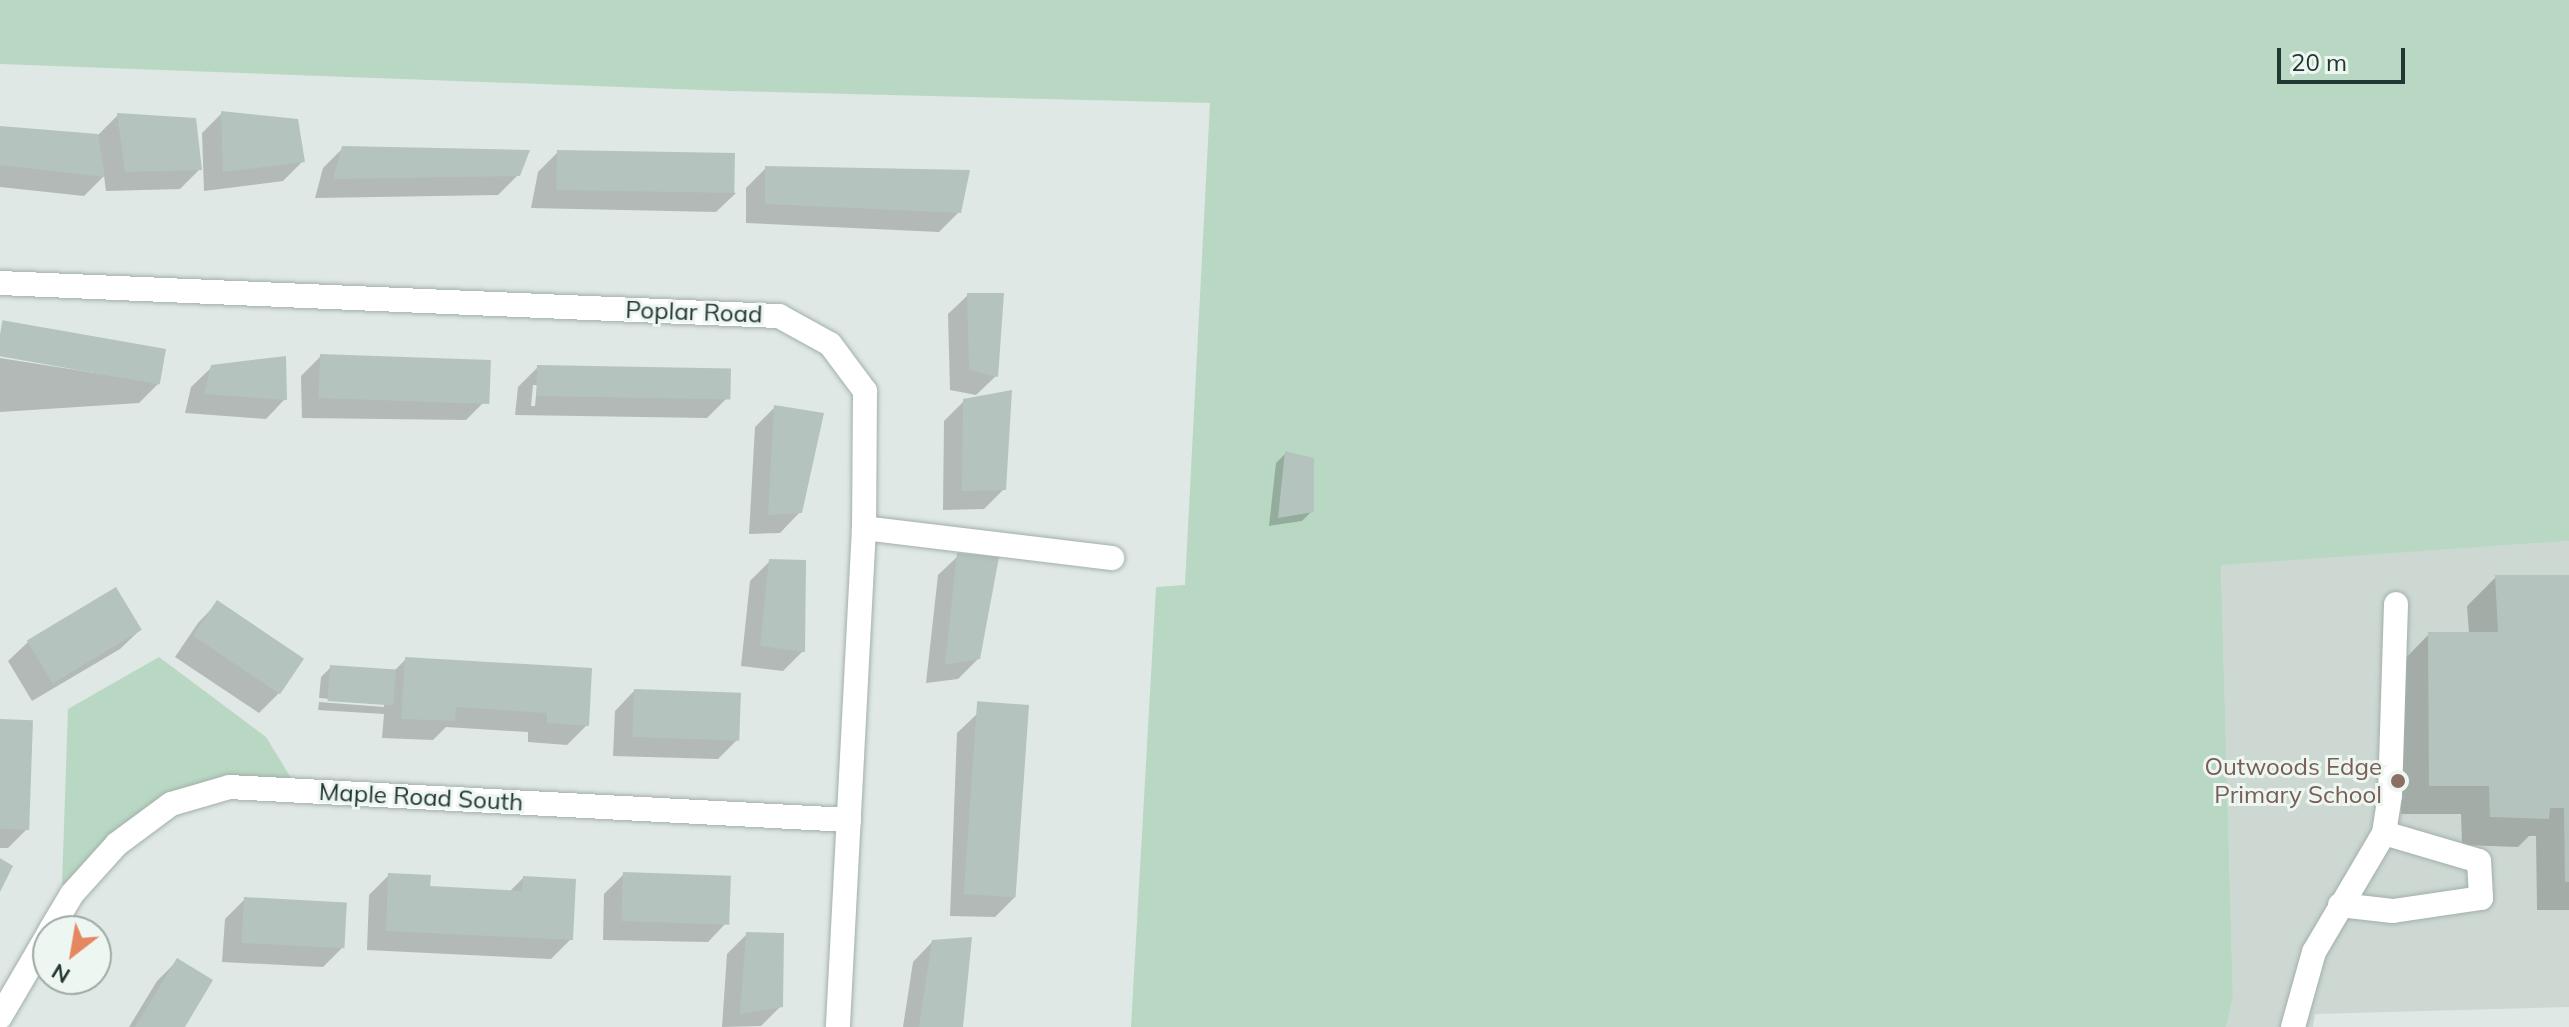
<!DOCTYPE html>
<style>
body{margin:0}
#map{position:relative;width:2569px;height:1027px;overflow:hidden;background:#dfe8e4;font-family:Mulish,sans-serif}
div>[style]{position:absolute}
.built>*{inset:0;background:#cdd8d3}
.green>*{inset:0;background:#b9d8c3}
.shadow>*{inset:0;background:#0003}
.building>*{inset:0;background:#b4c3be;transform-origin:0 0}
.roads{filter:drop-shadow(0 0 2px #a2afab) drop-shadow(0 0 2px #a2afab)}
.minor>*{height:24px;margin:-12px;padding:0 12px;transform-origin:12px;border-radius:12px;background:#fff}
.dots>*{width:22px;height:22px;translate:-50% -50%;box-sizing:border-box;border:4px solid #eef6f2;border-radius:50%}
span{translate:-50% -50%;white-space:nowrap;text-align:center;line-height:1.15;-webkit-text-stroke:6px #eef6f2;paint-order:stroke}
.street-label{font-size:24px;color:#213732}
.education-label{font-size:24px;color:#785e54}
.right{translate:-100% -50%;text-align:right}
.north{position:absolute;left:32px;top:915px;width:80px;height:80px;box-sizing:border-box;background:#eef6f2;border:2px solid #9caaa5;border-radius:50%;rotate:211deg;font-size:22px;font-weight:700;line-height:32px;text-align:center;color:#213732}
.north::after{content:'';display:block;margin:auto;width:28px;height:36px;background:#e58760;clip-path:polygon(50% 0,100% 100%,50% 72%,0 100%)}
.scale{position:absolute;left:2277px;top:48px;width:128px;height:36px;box-sizing:border-box;border:4px solid #213732;border-top:0;padding-left:10px;font-size:24px;line-height:28px;white-space:nowrap;color:#213732;-webkit-text-stroke:6px #eef6f2;paint-order:stroke}
</style>
<div id="map">
<div class="built">
<i style="clip-path:polygon(2569px 541px,2569px 1007px,2315px 1014px,2313px 1027px,2226px 1027px,2233px 997px,2221px 564px)"></i>
</div>
<div class="green">
<i style="clip-path:polygon(0 0,2569px 0,2569px 541px,2221px 565px,2233px 997px,2226px 1027px,1131px 1027px,1156px 587px,1185px 585px,1210px 103px,729px 91px,0 64px)"></i>
<i style="clip-path:polygon(159px 657px,266px 737px,299px 791px,171px 804px,61px 913px,68px 709px)"></i>
</div>
<div class="shadow">
<i style="clip-path:polygon(222px 113px,303px 161px,283px 181px,204px 191px,202px 133px)"></i>
<i style="clip-path:polygon(118px 115px,200px 169px,180px 189px,106px 191px,104px 176px,84px 196px,0 187px,0 128px,98px 135px)"></i>
<i style="clip-path:polygon(343px 148px,518px 175px,498px 195px,315px 198px,323px 168px)"></i>
<i style="clip-path:polygon(558px 152px,736px 193px,716px 212px,531px 208px,538px 172px)"></i>
<i style="clip-path:polygon(766px 168px,959px 212px,939px 232px,746px 223px,746px 188px)"></i>
<i style="clip-path:polygon(968px 295px,996px 376px,976px 395px,950px 390px,948px 314px)"></i>
<i style="clip-path:polygon(321px 356px,486px 400px,466px 420px,302px 418px,301px 376px)"></i>
<i style="clip-path:polygon(0 358px,159px 383px,139px 403px,0 412px)"></i>
<i style="clip-path:polygon(212px 367px,285px 399px,266px 419px,185px 413px,191px 387px)"></i>
<i style="clip-path:polygon(evenodd,538px 367px,727px 398px,707px 418px,515px 415px,518px 387px,538px 367px,533px 385px,537px 385px,535px 406px,531px 406px,533px 385px)"></i>
<i style="clip-path:polygon(964px 401px,1004px 489px,984px 509px,943px 510px,944px 421px)"></i>
<i style="clip-path:polygon(775px 407px,800px 512px,780px 533px,749px 534px,755px 427px)"></i>
<i style="clip-path:polygon(1286px 453px,1312px 511px,1302px 521px,1269px 526px,1276px 463px)"></i>
<i style="clip-path:polygon(958px 556px,979px 658px,958px 679px,926px 683px,938px 575px)"></i>
<i style="clip-path:polygon(770px 561px,803px 651px,783px 671px,741px 666px,750px 581px)"></i>
<i style="clip-path:polygon(2496px 577px,2569px 577px,2569px 910px,2537px 910px,2536px 836px,2529px 836px,2518px 847px,2462px 845px,2461px 814px,2401px 814px,2401px 663px,2429px 634px,2469px 634px,2467px 606px)"></i>
<i style="clip-path:polygon(217px 603px,279px 693px,259px 713px,175px 657px,198px 623px)"></i>
<i style="clip-path:polygon(140px 630px,120px 649px,32px 701px,8px 661px,28px 642px)"></i>
<i style="clip-path:polygon(406px 659px,587px 725px,567px 745px,528px 742px,528px 732px,446px 727px,433px 740px,382px 738px,384px 714px,318px 710px,319px 702px,384px 707px,384px 703px,319px 698px,321px 677px,331px 667px,393px 672px)"></i>
<i style="clip-path:polygon(634px 691px,738px 739px,718px 759px,613px 756px,615px 711px)"></i>
<i style="clip-path:polygon(978px 713px,1014px 898px,995px 917px,950px 916px,957px 733px)"></i>
<i style="clip-path:polygon(0 721px,28px 828px,8px 848px,0 848px)"></i>
<i style="clip-path:polygon(624px 874px,727px 922px,708px 942px,603px 940px,604px 894px)"></i>
<i style="clip-path:polygon(389px 875px,428px 888px,509px 892px,523px 878px,571px 939px,551px 959px,367px 950px,369px 895px)"></i>
<i style="clip-path:polygon(245px 899px,343px 947px,323px 967px,222px 962px,225px 919px)"></i>
<i style="clip-path:polygon(747px 934px,781px 1006px,761px 1026px,722px 1027px,727px 954px)"></i>
<i style="clip-path:polygon(933px 941px,961px 1027px,903px 1027px,913px 962px)"></i>
<i style="clip-path:polygon(177px 961px,183px 1027px,129px 1027px,157px 981px)"></i>
</div>
<div class="building">
<i style="clip-path:polygon(221px 111px,298px 119px,305px 162px,223px 172px)"></i>
<i style="clip-path:polygon(117px 113px,196px 118px,202px 170px,125px 172px)"></i>
<i style="clip-path:polygon(0 126px,98px 134px,105px 177px,0 165px)"></i>
<i style="clip-path:polygon(342px 146px,530px 150px,520px 176px,333px 179px)"></i>
<i style="left:557px;top:150px;width:178px;height:40px;rotate:1deg"></i>
<i style="clip-path:polygon(765px 166px,970px 170px,961px 213px,765px 204px)"></i>
<i style="clip-path:polygon(967px 293px,1004px 293px,998px 377px,969px 370px)"></i>
<i style="left:166px;top:349px;width:36px;height:166px;rotate:100deg"></i>
<i style="left:320px;top:354px;width:171px;height:44px;rotate:2deg"></i>
<i style="clip-path:polygon(286px 356px,287px 400px,204px 394px,211px 365px)"></i>
<i style="left:537px;top:365px;width:194px;height:31px;rotate:1deg"></i>
<i style="clip-path:polygon(1012px 390px,1006px 490px,962px 491px,963px 399px)"></i>
<i style="clip-path:polygon(774px 405px,824px 413px,802px 513px,768px 515px)"></i>
<i style="clip-path:polygon(1285px 451px,1314px 458px,1314px 512px,1278px 518px)"></i>
<i style="clip-path:polygon(957px 553px,999px 557px,980px 659px,945px 665px)"></i>
<i style="clip-path:polygon(769px 559px,806px 560px,805px 652px,760px 646px)"></i>
<i style="clip-path:polygon(2495px 575px,2569px 575px,2569px 882px,2565px 882px,2564px 808px,2550px 808px,2549px 819px,2490px 817px,2489px 786px,2429px 786px,2428px 632px,2498px 632px)"></i>
<i style="left:116px;top:587px;width:50px;height:104px;rotate:59deg"></i>
<i style="left:217px;top:600px;width:105px;height:43px;rotate:34deg"></i>
<i style="clip-path:polygon(405px 657px,592px 668px,589px 726px,547px 723px,547px 713px,456px 707px,455px 721px,401px 719px)"></i>
<i style="left:330px;top:665px;width:66px;height:36px;rotate:4deg"></i>
<i style="left:634px;top:689px;width:107px;height:48px;rotate:2deg"></i>
<i style="left:1029px;top:705px;width:193px;height:52px;rotate:94deg"></i>
<i style="left:0;top:719px;width:33px;height:110px;rotate:2deg"></i>
<i style="clip-path:polygon(0 858px,13px 866px,0 892px)"></i>
<i style="left:623px;top:872px;width:108px;height:49px;rotate:2deg"></i>
<i style="clip-path:polygon(388px 873px,431px 875px,430px 886px,522px 891px,523px 876px,576px 879px,573px 940px,386px 931px)"></i>
<i style="left:244px;top:897px;width:103px;height:46px;rotate:3deg"></i>
<i style="clip-path:polygon(746px 932px,784px 933px,783px 1007px,740px 1014px)"></i>
<i style="clip-path:polygon(972px 937px,963px 1027px,919px 1027px,932px 940px)"></i>
<i style="clip-path:polygon(177px 958px,213px 980px,185px 1027px,135px 1027px)"></i>
</div>
<div class="roads">
<div class="minor">
<i style="left:0;top:283px;width:780px;rotate:2.43deg"></i>
<i style="left:779px;top:316px;width:58px;rotate:28.8deg"></i>
<i style="left:830px;top:344px;width:59px;rotate:53.3deg"></i>
<i style="left:865px;top:391px;width:137px;rotate:90.4deg"></i>
<i style="left:864px;top:528px;width:500px;rotate:93deg"></i>
<i style="left:864px;top:528px;width:250px;rotate:6.9deg"></i>
<i style="left:2340px;top:905px;width:53px;rotate:6.5deg"></i>
<i style="left:2393px;top:911px;width:89px;rotate:-8.4deg"></i>
<i style="left:2481px;top:898px;width:37px;rotate:-93deg"></i>
<i style="left:2479px;top:861px;width:99px;rotate:-163.6deg"></i>
<i style="left:50px;top:931px;width:43px;rotate:-59.3deg"></i>
<i style="left:72px;top:894px;width:67px;rotate:-48deg"></i>
<i style="left:117px;top:844px;width:67px;rotate:-36.5deg"></i>
<i style="left:171px;top:804px;width:60px;rotate:-16.3deg"></i>
<i style="left:229px;top:787px;width:621px;rotate:3.05deg"></i>
<i style="left:0;top:1017px;width:95px;rotate:-59.7deg"></i>
<i style="left:2293px;top:1027px;width:78px;rotate:-74.4deg"></i>
<i style="left:2314px;top:952px;width:138px;rotate:-59.5deg"></i>
<i style="left:2384px;top:833px;width:38px;rotate:-81deg"></i>
<i style="left:2390px;top:795px;width:191px;rotate:-88.2deg"></i>
</div>
</div>
<div class="dots">
<i style="left:2398px;top:781px;background:#8d6e63"></i>
</div>
<div class="street-label">
<span style="left:694px;top:312px;rotate:2deg">Poplar Road</span>
<span style="left:421px;top:797px;rotate:3deg">Maple Road South</span>
</div>
<div class="education-label">
<span class="right" style="left:2382px;top:781px">Outwoods Edge<br>Primary School</span>
</div>
<div class="north">N</div>
<div class="scale">20 m</div>
</div>
